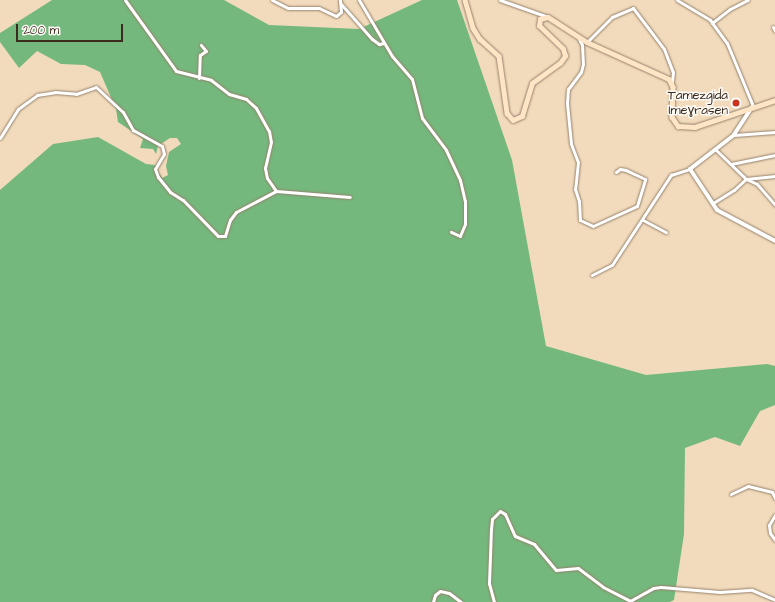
<!DOCTYPE html>
<meta charset="utf-8">
<style>
body{margin:0}
#map{position:relative;width:775px;height:602px;overflow:hidden;background:#f2dbbc;font-family:"Architects Daughter",sans-serif}
div>[style]{position:absolute}
.forest>*{inset:0;background:#74b87d}
.roads{filter:drop-shadow(0 0 1px #96826d) drop-shadow(0 0 1px #96826d)}
.minor>*{height:3px;margin:-1.5px;padding:0 1.5px;transform-origin:1.5px;border-radius:1.5px;background:#fff}
.tertiary>*{height:4px;margin:-2px;padding:0 2px;transform-origin:2px;border-radius:2px;background:#fff}
.secondary>*{height:4.5px;margin:-2.25px;padding:0 2.25px;transform-origin:2.25px;border-radius:2.25px;background:#fde5c5}
.dots>*{width:11px;height:11px;translate:-50% -50%;box-sizing:border-box;border:2px solid #fdfcf7;border-radius:50%}
span{translate:-50% -50%;white-space:nowrap;text-align:center;line-height:1.15;-webkit-text-stroke:3px #fdfcf7;paint-order:stroke}
.poi-label{font-size:13px;color:#3b2a1e}
.right{translate:-100% -50%;text-align:right}
.scale{position:absolute;left:16px;top:24px;width:107px;height:18px;box-sizing:border-box;border:2px solid #3b2a1e;border-top:0;padding-left:5px;font-size:12px;line-height:14px;white-space:nowrap;color:#3b2a1e;-webkit-text-stroke:3px #fdfcf7;paint-order:stroke}
</style>
<div id="map">
<div class="forest">
<i style="clip-path:polygon(52px 0,224px 0,269px 25px,359px 29px,422px 0,457px 0,512px 160px,546px 346px,646px 375px,767px 364px,775px 366px,775px 405px,760px 411px,740px 446px,715px 437px,685px 448px,684px 534px,674px 600px,670px 602px,0 602px,0 190px,53px 144px,98px 137px,146px 164px,155px 165px,162px 178px,168px 175px,166px 166px,169px 152px,181px 144px,177px 138px,170px 138px,158px 146px,156px 154px,153px 149px,140px 148px,143px 139px,118px 122px,116px 109px,100px 72px,85px 65px,61px 64px,37px 51px,19px 68px,0 42px,0 33px)"></i>
</div>
<div class="roads">
<div class="minor">
<i style="left:125px;top:0;width:87px;rotate:54.3deg"></i>
<i style="left:176px;top:71px;width:36px;rotate:14deg"></i>
<i style="left:211px;top:80px;width:23px;rotate:38deg"></i>
<i style="left:229px;top:94px;width:18px;rotate:16deg"></i>
<i style="left:246px;top:99px;width:13px;rotate:42deg"></i>
<i style="left:256px;top:108px;width:26px;rotate:61deg"></i>
<i style="left:269px;top:131px;width:11px;rotate:80deg"></i>
<i style="left:271px;top:142px;width:27px;rotate:103deg"></i>
<i style="left:265px;top:168px;width:10px;rotate:79deg"></i>
<i style="left:267px;top:178px;width:16px;rotate:55deg"></i>
<i style="left:276px;top:191px;width:74px;rotate:4.6deg"></i>
<i style="left:272px;top:0;width:18px;rotate:27deg"></i>
<i style="left:288px;top:8px;width:31px"></i>
<i style="left:319px;top:8px;width:19px;rotate:25deg"></i>
<i style="left:336px;top:16px;width:6px;rotate:-39deg"></i>
<i style="left:341px;top:12px;width:12px;rotate:-95deg"></i>
<i style="left:359px;top:0;width:65px;rotate:59.5deg"></i>
<i style="left:392px;top:56px;width:30px;rotate:49deg"></i>
<i style="left:412px;top:79px;width:40px;rotate:75.6deg"></i>
<i style="left:422px;top:118px;width:40px;rotate:53deg"></i>
<i style="left:446px;top:150px;width:33px;rotate:65deg"></i>
<i style="left:460px;top:180px;width:22px;rotate:77deg"></i>
<i style="left:465px;top:201px;width:23px;rotate:90deg"></i>
<i style="left:465px;top:224px;width:13px;rotate:113deg"></i>
<i style="left:460px;top:236px;width:10px;rotate:-156deg"></i>
<i style="left:500px;top:0;width:51px;rotate:19.5deg"></i>
<i style="left:677px;top:0;width:39px;rotate:31deg"></i>
<i style="left:710px;top:20px;width:29px;rotate:54deg"></i>
<i style="left:727px;top:43px;width:68px;rotate:67.6deg"></i>
<i style="left:341px;top:4px;width:47px;rotate:48.5deg"></i>
<i style="left:372px;top:39px;width:9px;rotate:36deg"></i>
<i style="left:379px;top:44px;width:5px;rotate:-11deg"></i>
<i style="left:712px;top:23px;width:23px;rotate:-38deg"></i>
<i style="left:730px;top:9px;width:20px;rotate:-27deg"></i>
<i style="left:773px;top:27px;width:4px;rotate:63deg"></i>
<i style="left:578px;top:37px;width:9px;rotate:63deg"></i>
<i style="left:582px;top:45px;width:19px;rotate:87deg"></i>
<i style="left:583px;top:64px;width:8px;rotate:104deg"></i>
<i style="left:581px;top:72px;width:21px;rotate:127deg"></i>
<i style="left:568px;top:89px;width:14px;rotate:94deg"></i>
<i style="left:567px;top:103px;width:41px;rotate:84.4deg"></i>
<i style="left:571px;top:144px;width:19px;rotate:69deg"></i>
<i style="left:578px;top:162px;width:27px;rotate:96deg"></i>
<i style="left:575px;top:189px;width:13px;rotate:72deg"></i>
<i style="left:579px;top:201px;width:19px;rotate:87deg"></i>
<i style="left:580px;top:220px;width:14px;rotate:25deg"></i>
<i style="left:593px;top:226px;width:48px;rotate:-24.4deg"></i>
<i style="left:637px;top:206px;width:28px;rotate:-73deg"></i>
<i style="left:645px;top:179px;width:21px;rotate:-155deg"></i>
<i style="left:626px;top:170px;width:6px;rotate:-171deg"></i>
<i style="left:620px;top:169px;width:5px;rotate:143deg"></i>
<i style="left:587px;top:42px;width:35px;rotate:-45deg"></i>
<i style="left:612px;top:17px;width:23px;rotate:-23deg"></i>
<i style="left:633px;top:8px;width:51px;rotate:52.9deg"></i>
<i style="left:664px;top:49px;width:25px;rotate:69deg"></i>
<i style="left:673px;top:72px;width:10px;rotate:96deg"></i>
<i style="left:199px;top:78px;width:23px;rotate:-88deg"></i>
<i style="left:200px;top:55px;width:7px;rotate:-34deg"></i>
<i style="left:206px;top:51px;width:8px;rotate:-130deg"></i>
<i style="left:734px;top:135px;width:41px;rotate:-4.2deg"></i>
<i style="left:0;top:138px;width:34px;rotate:-58deg"></i>
<i style="left:18px;top:109px;width:24px;rotate:-36deg"></i>
<i style="left:37px;top:95px;width:18px;rotate:-9deg"></i>
<i style="left:55px;top:92px;width:21px;rotate:5deg"></i>
<i style="left:76px;top:94px;width:21px;rotate:-19deg"></i>
<i style="left:96px;top:87px;width:37px;rotate:43deg"></i>
<i style="left:123px;top:112px;width:21px;rotate:61deg"></i>
<i style="left:133px;top:130px;width:33px;rotate:29deg"></i>
<i style="left:162px;top:146px;width:8px;rotate:76deg"></i>
<i style="left:164px;top:154px;width:17px;rotate:121deg"></i>
<i style="left:155px;top:169px;width:9px;rotate:69deg"></i>
<i style="left:158px;top:177px;width:19px;rotate:51deg"></i>
<i style="left:170px;top:192px;width:15px;rotate:32deg"></i>
<i style="left:183px;top:200px;width:50px;rotate:45.8deg"></i>
<i style="left:218px;top:236px;width:7px"></i>
<i style="left:225px;top:236px;width:17px;rotate:-73deg"></i>
<i style="left:230px;top:220px;width:10px;rotate:-53deg"></i>
<i style="left:236px;top:212px;width:45px;rotate:-27.7deg"></i>
<i style="left:715px;top:149px;width:43px;rotate:44.1deg"></i>
<i style="left:746px;top:179px;width:12px;rotate:24deg"></i>
<i style="left:757px;top:184px;width:28px;rotate:49deg"></i>
<i style="left:731px;top:164px;width:45px;rotate:-11.6deg"></i>
<i style="left:713px;top:203px;width:25px;rotate:-32deg"></i>
<i style="left:734px;top:190px;width:16px;rotate:-43deg"></i>
<i style="left:746px;top:179px;width:29px;rotate:-6deg"></i>
<i style="left:643px;top:220px;width:26px;rotate:28deg"></i>
<i style="left:592px;top:275px;width:22px;rotate:-27deg"></i>
<i style="left:612px;top:265px;width:108px;rotate:-56.8deg"></i>
<i style="left:671px;top:175px;width:20px;rotate:-18deg"></i>
<i style="left:731px;top:494px;width:19px;rotate:-25deg"></i>
<i style="left:748px;top:486px;width:25px;rotate:14deg"></i>
<i style="left:772px;top:492px;width:7px;rotate:63deg"></i>
<i style="left:775px;top:515px;width:12px;rotate:121deg"></i>
<i style="left:769px;top:525px;width:8px;rotate:83deg"></i>
<i style="left:770px;top:533px;width:9px;rotate:54deg"></i>
<i style="left:433px;top:602px;width:7px;rotate:-74deg"></i>
<i style="left:435px;top:595px;width:6px;rotate:-39deg"></i>
<i style="left:440px;top:591px;width:9px;rotate:13deg"></i>
<i style="left:449px;top:593px;width:15px;rotate:37deg"></i>
<i style="left:494px;top:602px;width:20px;rotate:-105deg"></i>
<i style="left:489px;top:583px;width:54px;rotate:-87.9deg"></i>
<i style="left:491px;top:529px;width:10px;rotate:-84deg"></i>
<i style="left:492px;top:519px;width:11px;rotate:-45deg"></i>
<i style="left:500px;top:511px;width:6px;rotate:31deg"></i>
<i style="left:505px;top:514px;width:24px;rotate:66deg"></i>
<i style="left:515px;top:536px;width:21px;rotate:23deg"></i>
<i style="left:534px;top:544px;width:34px;rotate:50deg"></i>
<i style="left:556px;top:570px;width:22px;rotate:-5deg"></i>
<i style="left:578px;top:568px;width:31px;rotate:37deg"></i>
<i style="left:603px;top:587px;width:30px;rotate:27deg"></i>
<i style="left:630px;top:601px;width:26px;rotate:-29deg"></i>
<i style="left:653px;top:588px;width:8px;rotate:-7deg"></i>
<i style="left:661px;top:587px;width:59px;rotate:4.8deg"></i>
<i style="left:720px;top:592px;width:32px;rotate:-4deg"></i>
<i style="left:752px;top:590px;width:25px;rotate:23deg"></i>
</div>
<div class="tertiary">
<i style="left:752px;top:107px;width:33px;rotate:123deg"></i>
<i style="left:734px;top:135px;width:56px;rotate:142.3deg"></i>
<i style="left:690px;top:169px;width:49px;rotate:56.6deg"></i>
<i style="left:717px;top:210px;width:66px;rotate:28.1deg"></i>
</div>
<div class="secondary">
<i style="left:465px;top:0;width:29px;rotate:74deg"></i>
<i style="left:473px;top:28px;width:13px;rotate:58deg"></i>
<i style="left:480px;top:39px;width:25px;rotate:42deg"></i>
<i style="left:499px;top:56px;width:58px;rotate:82deg"></i>
<i style="left:507px;top:113px;width:9px;rotate:49deg"></i>
<i style="left:513px;top:120px;width:10px;rotate:-24deg"></i>
<i style="left:522px;top:116px;width:34px;rotate:-73deg"></i>
<i style="left:532px;top:83px;width:34px;rotate:-36deg"></i>
<i style="left:560px;top:63px;width:9px;rotate:-54deg"></i>
<i style="left:565px;top:56px;width:7px;rotate:-106deg"></i>
<i style="left:563px;top:49px;width:33px;rotate:-136deg"></i>
<i style="left:539px;top:26px;width:7px;rotate:-82deg"></i>
<i style="left:540px;top:19px;width:8px;rotate:-14deg"></i>
<i style="left:548px;top:17px;width:46px;rotate:32.7deg"></i>
<i style="left:587px;top:42px;width:90px;rotate:24.3deg"></i>
<i style="left:669px;top:79px;width:9px;rotate:63deg"></i>
<i style="left:673px;top:87px;width:30px;rotate:92deg"></i>
<i style="left:672px;top:117px;width:11px;rotate:56deg"></i>
<i style="left:678px;top:126px;width:17px;rotate:3deg"></i>
<i style="left:695px;top:127px;width:84px;rotate:-18.6deg"></i>
</div>
</div>
<div class="dots">
<i style="left:736px;top:103px;background:#c8321e"></i>
</div>
<div class="poi-label">
<span class="right" style="left:728px;top:103px">Tamezgida<br>Imeɣrasen</span>
</div>
<div class="scale">200 m</div>
</div>
